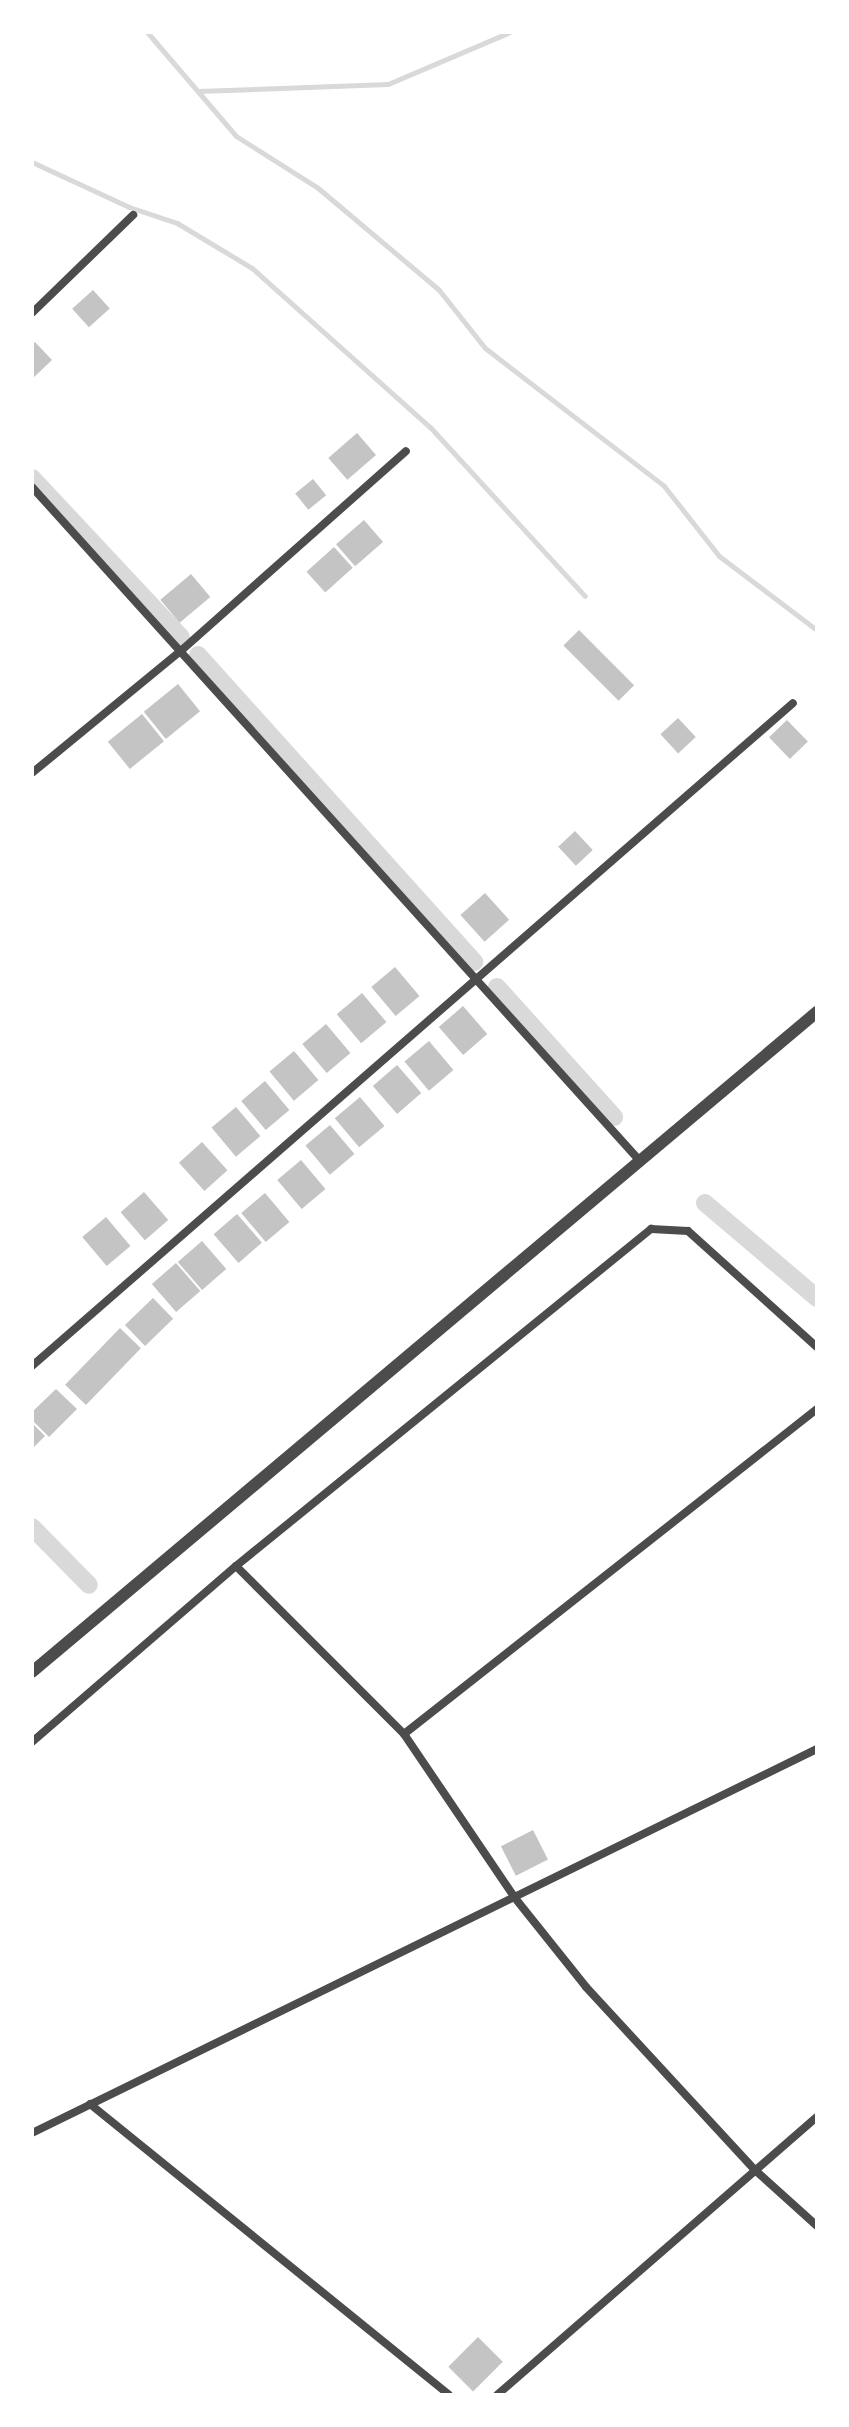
<!DOCTYPE html>
<style>
body{margin:0}
#map{position:relative;width:849px;height:2427px;overflow:hidden;background:#fff;font-family:"Source Sans 3",sans-serif}
div>[style]{position:absolute}
.stream>*{height:5px;margin:-2.5px;padding:0 2.5px;transform-origin:2.5px;border-radius:2.5px;background:#d9d9d9}
.canal>*{height:18px;margin:-9px;padding:0 9px;transform-origin:9px;border-radius:9px;background:#d9d9d9}
.building>*{inset:0;background:#c4c4c4;transform-origin:0 0}
.minor>*{height:8px;margin:-4px;padding:0 4px;transform-origin:4px;border-radius:4px;background:#4c4c4c}
.tertiary>*{height:12px;margin:-6px;padding:0 6px;transform-origin:6px;border-radius:6px;background:#4c4c4c}
span{translate:-50% -50%;white-space:nowrap;text-align:center;line-height:1.15;-webkit-text-stroke:8px #fff;paint-order:stroke}
.frame{position:absolute;inset:0;border:34px solid #fff;pointer-events:none}
</style>
<div id="map">
<div class="stream">
<i style="left:147px;top:32px;width:137px;rotate:49.4deg"></i>
<i style="left:236px;top:136px;width:97px;rotate:32.4deg"></i>
<i style="left:318px;top:188px;width:158px;rotate:40.1deg"></i>
<i style="left:439px;top:290px;width:74px;rotate:51.6deg"></i>
<i style="left:485px;top:348px;width:226px;rotate:37.6deg"></i>
<i style="left:664px;top:486px;width:89px;rotate:51.8deg"></i>
<i style="left:719px;top:556px;width:123px;rotate:37.1deg"></i>
<i style="left:198px;top:91px;width:190px;rotate:-2.1deg"></i>
<i style="left:388px;top:84px;width:133px;rotate:-23.1deg"></i>
<i style="left:32px;top:162px;width:107px;rotate:24.9deg"></i>
<i style="left:129px;top:207px;width:51px;rotate:18.4deg"></i>
<i style="left:177px;top:223px;width:87px;rotate:31deg"></i>
<i style="left:252px;top:268px;width:239px;rotate:41.8deg"></i>
<i style="left:430px;top:427px;width:229px;rotate:47.5deg"></i>
</div>
<div class="canal">
<i style="left:32px;top:478px;width:218px;rotate:46.9deg"></i>
<i style="left:198px;top:655px;width:413px;rotate:48deg"></i>
<i style="left:497px;top:987px;width:175px;rotate:48deg"></i>
<i style="left:705px;top:1203px;width:147px;rotate:40.3deg"></i>
<i style="left:32px;top:1527px;width:81px;rotate:45.5deg"></i>
</div>
<div class="building">
<i style="left:93px;top:290px;width:25px;height:28px;rotate:48deg"></i>
<i style="clip-path:polygon(35px 342px,52px 360px,32px 379px,32px 345px)"></i>
<i style="left:357px;top:433px;width:29px;height:38px;rotate:49deg"></i>
<i style="left:313px;top:479px;width:21px;height:23px;rotate:51deg"></i>
<i style="left:364px;top:520px;width:29px;height:37px;rotate:49deg"></i>
<i style="left:334px;top:547px;width:28px;height:37px;rotate:48deg"></i>
<i style="left:191px;top:574px;width:30px;height:40px;rotate:50deg"></i>
<i style="left:579px;top:630px;width:78px;height:22px;rotate:45deg"></i>
<i style="left:178px;top:684px;width:35px;height:44px;rotate:51deg"></i>
<i style="left:142px;top:714px;width:35px;height:44px;rotate:51deg"></i>
<i style="left:678px;top:718px;width:26px;height:24px;rotate:47deg"></i>
<i style="left:787px;top:720px;width:30px;height:25px;rotate:46deg"></i>
<i style="left:575px;top:831px;width:26px;height:23px;rotate:47deg"></i>
<i style="left:485px;top:893px;width:36px;height:33px;rotate:48deg"></i>
<i style="left:395px;top:967px;width:38px;height:31px;rotate:50deg"></i>
<i style="left:362px;top:993px;width:38px;height:33px;rotate:50deg"></i>
<i style="left:463px;top:1006px;width:37px;height:32px;rotate:49deg"></i>
<i style="left:326px;top:1024px;width:38px;height:31px;rotate:50deg"></i>
<i style="left:429px;top:1041px;width:38px;height:32px;rotate:50deg"></i>
<i style="left:294px;top:1051px;width:38px;height:32px;rotate:50deg"></i>
<i style="left:397px;top:1065px;width:37px;height:32px;rotate:49deg"></i>
<i style="left:265px;top:1081px;width:38px;height:31px;rotate:50deg"></i>
<i style="left:360px;top:1097px;width:38px;height:33px;rotate:50deg"></i>
<i style="left:236px;top:1107px;width:38px;height:32px;rotate:50deg"></i>
<i style="left:330px;top:1125px;width:38px;height:32px;rotate:50deg"></i>
<i style="left:202px;top:1142px;width:38px;height:31px;rotate:48deg"></i>
<i style="left:301px;top:1160px;width:38px;height:31px;rotate:50deg"></i>
<i style="left:144px;top:1192px;width:37px;height:31px;rotate:49deg"></i>
<i style="left:265px;top:1193px;width:38px;height:31px;rotate:50deg"></i>
<i style="left:237px;top:1214px;width:38px;height:31px;rotate:49deg"></i>
<i style="left:106px;top:1217px;width:38px;height:31px;rotate:50deg"></i>
<i style="left:202px;top:1241px;width:37px;height:32px;rotate:49deg"></i>
<i style="left:176px;top:1263px;width:37px;height:32px;rotate:49deg"></i>
<i style="left:153px;top:1298px;width:29px;height:39px;rotate:46deg"></i>
<i style="left:120px;top:1328px;width:29px;height:79px;rotate:44deg"></i>
<i style="clip-path:polygon(56px 1389px,77px 1409px,49px 1437px,32px 1420px,32px 1412px)"></i>
<i style="clip-path:polygon(32px 1423px,45px 1436px,32px 1449px)"></i>
<i style="left:533px;top:1830px;width:33px;height:36px;rotate:63deg"></i>
<i style="left:478px;top:2337px;width:35px;height:42px;rotate:45deg"></i>
</div>
<div class="minor">
<i style="left:32px;top:313px;width:141px;rotate:-44.1deg"></i>
<i style="left:32px;top:487px;width:906px;rotate:47.95deg"></i>
<i style="left:32px;top:773px;width:195px;rotate:-39.4deg"></i>
<i style="left:183px;top:649px;width:298px;rotate:-41.6deg"></i>
<i style="left:32px;top:1366px;width:1009px;rotate:-41.06deg"></i>
<i style="left:236px;top:1566px;width:238px;rotate:45deg"></i>
<i style="left:404px;top:1734px;width:198px;rotate:55.9deg"></i>
<i style="left:515px;top:1898px;width:114px;rotate:51.4deg"></i>
<i style="left:586px;top:1987px;width:249px;rotate:47.3deg"></i>
<i style="left:755px;top:2170px;width:84px;rotate:42.1deg"></i>
<i style="left:404px;top:1734px;width:526px;rotate:-38.2deg"></i>
<i style="left:32px;top:1742px;width:269px;rotate:-40.8deg"></i>
<i style="left:236px;top:1566px;width:535px;rotate:-39.08deg"></i>
<i style="left:651px;top:1229px;width:37px;rotate:3deg"></i>
<i style="left:688px;top:1231px;width:173px;rotate:42deg"></i>
<i style="left:90px;top:2104px;width:462px;rotate:39deg"></i>
<i style="left:32px;top:2133px;width:874px;rotate:-26.07deg"></i>
<i style="left:497px;top:2395px;width:424px;rotate:-41deg"></i>
</div>
<div class="tertiary">
<i style="left:32px;top:1672px;width:1026px;rotate:-40.06deg"></i>
</div>
<div class="frame"></div>
</div>
